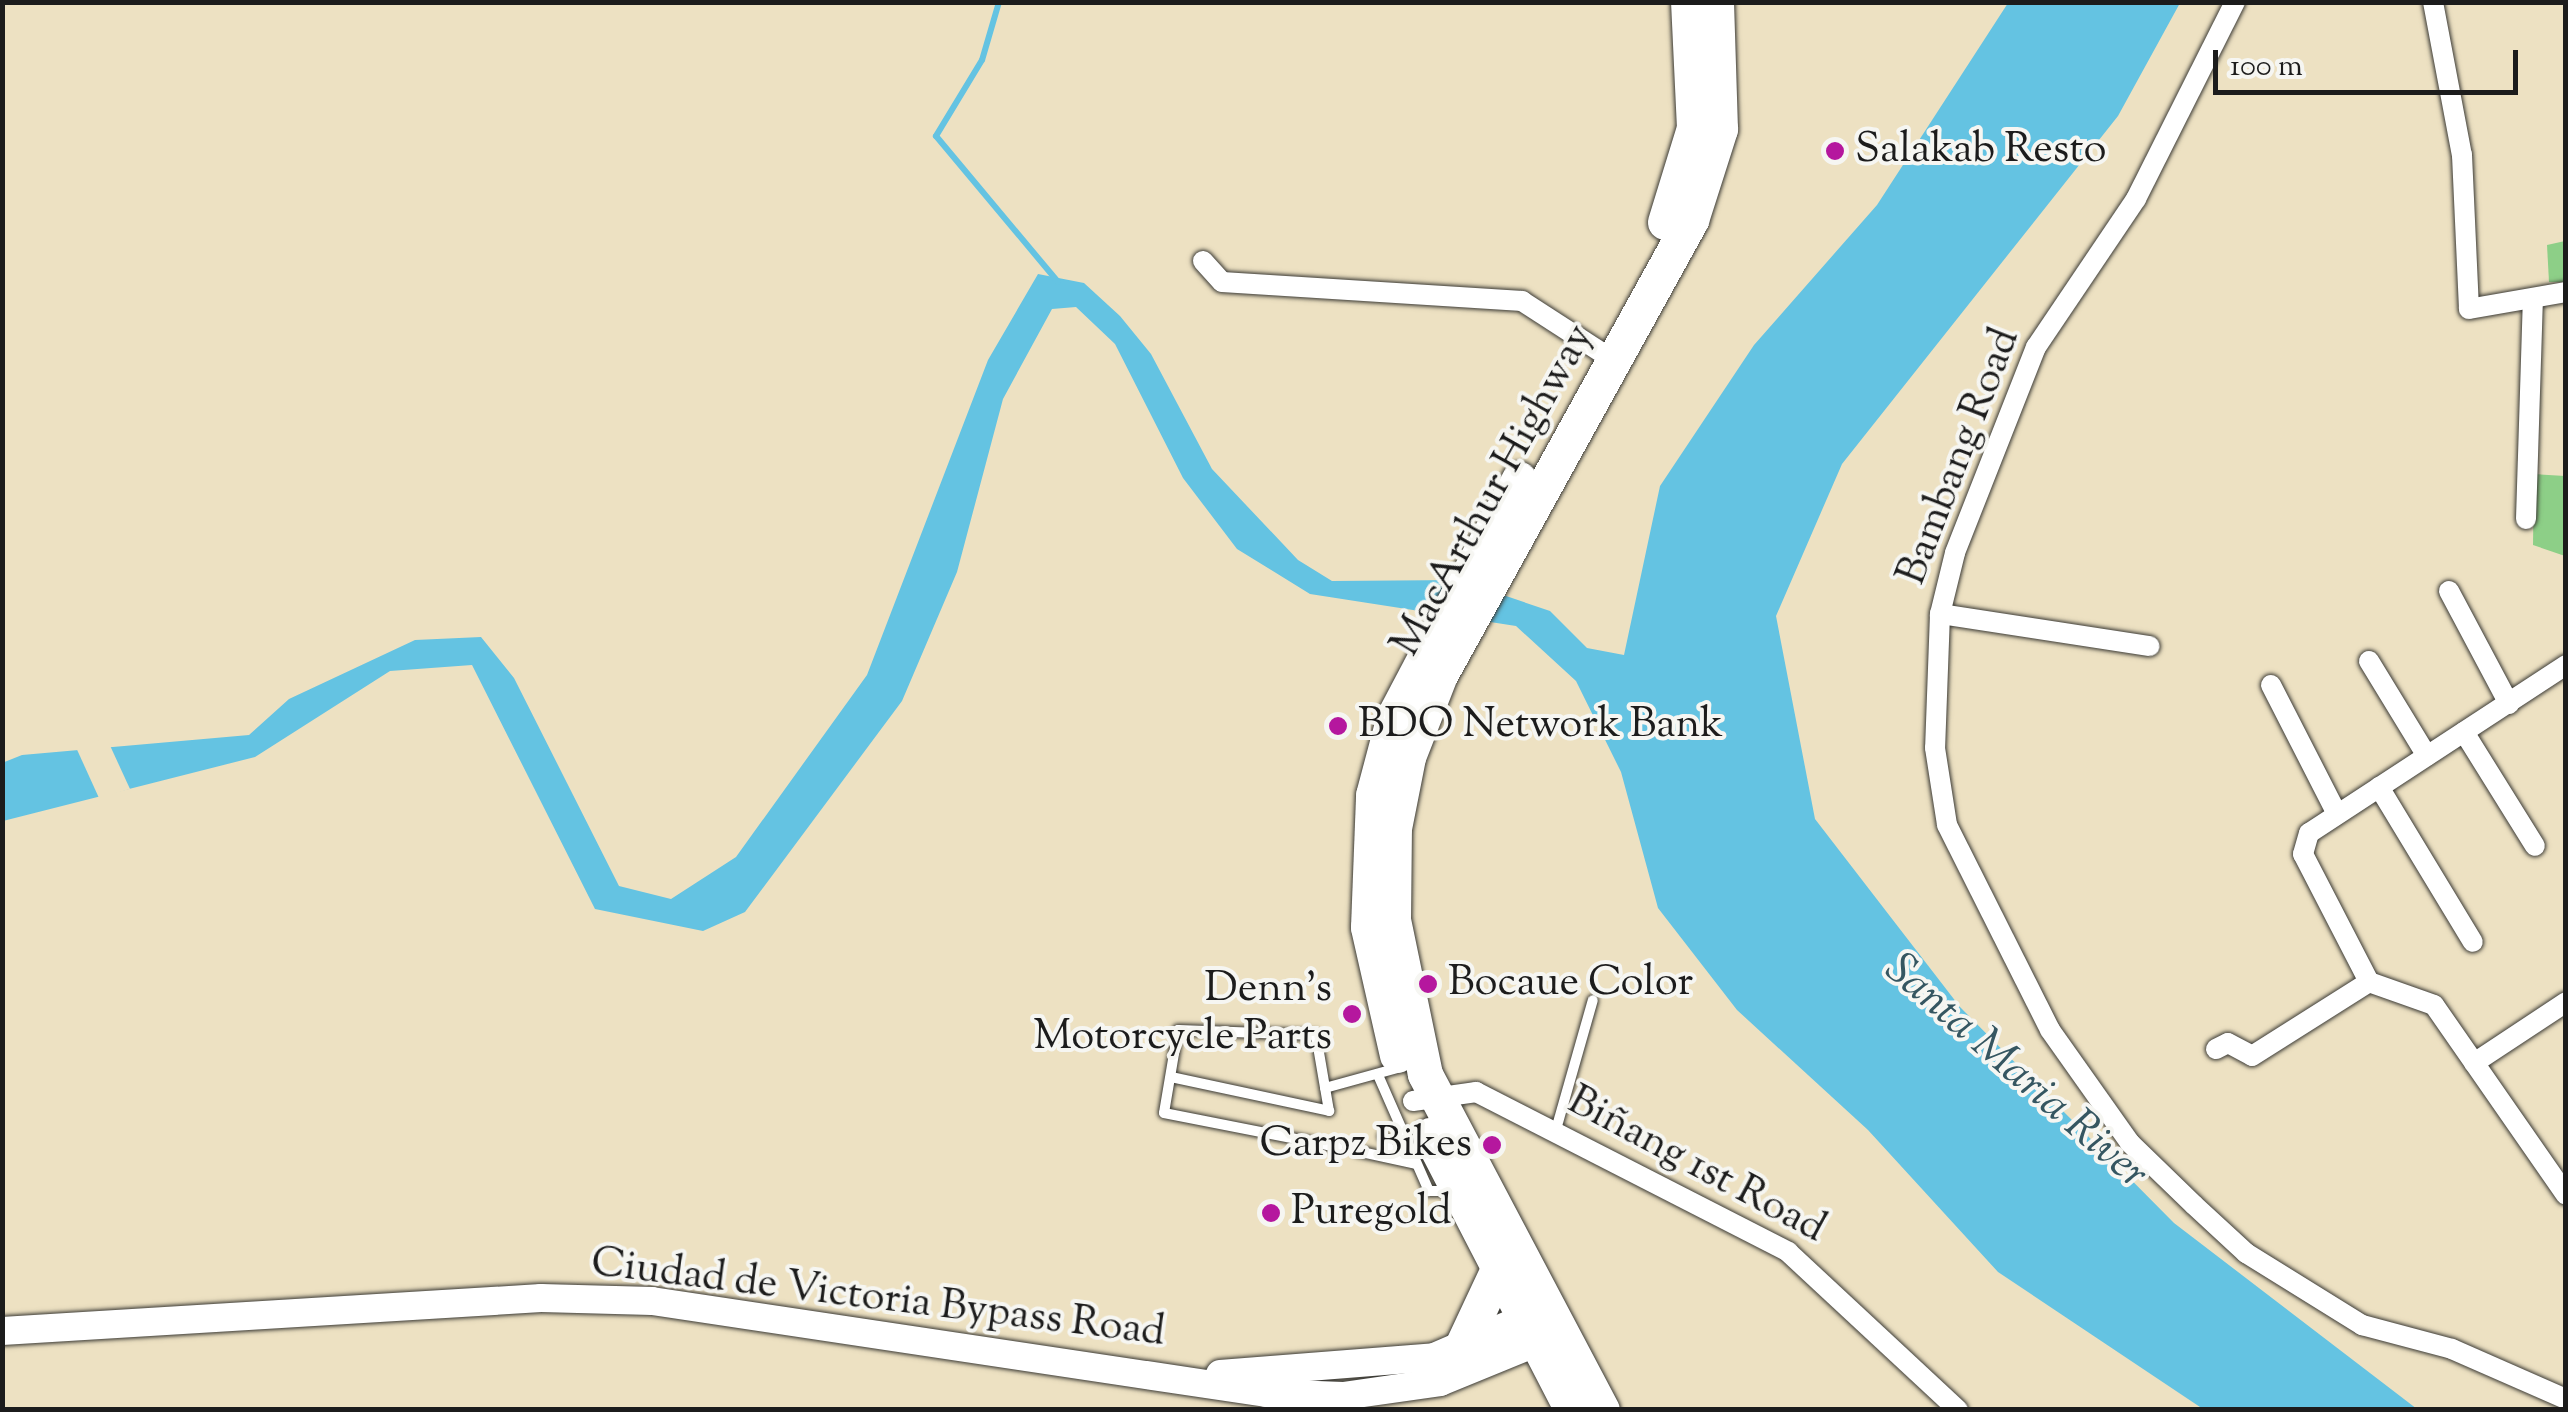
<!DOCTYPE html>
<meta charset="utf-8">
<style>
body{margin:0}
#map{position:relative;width:2568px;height:1412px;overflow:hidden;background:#ede1c2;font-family:"Sorts Mill Goudy",serif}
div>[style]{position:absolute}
.green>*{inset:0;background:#8dcf87}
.water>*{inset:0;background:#64c3e2}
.pier>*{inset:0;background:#ede1c2}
.stream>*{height:6px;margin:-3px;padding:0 3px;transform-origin:3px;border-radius:3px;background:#64c3e2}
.roads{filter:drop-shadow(0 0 2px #3b3a35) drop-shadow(0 0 2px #3b3a35)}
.lane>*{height:10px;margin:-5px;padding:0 5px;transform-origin:5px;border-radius:5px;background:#fff}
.street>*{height:20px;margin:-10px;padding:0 10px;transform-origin:10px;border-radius:10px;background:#fff}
.secondary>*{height:28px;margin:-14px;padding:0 14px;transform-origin:14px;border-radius:14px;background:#fff}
.highway>*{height:35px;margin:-17.5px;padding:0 17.5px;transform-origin:17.5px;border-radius:17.5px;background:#fff}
.dots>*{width:28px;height:28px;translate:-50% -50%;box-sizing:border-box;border:5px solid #f6f6f2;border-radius:50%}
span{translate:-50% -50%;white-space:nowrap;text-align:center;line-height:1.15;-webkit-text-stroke:8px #f6f6f2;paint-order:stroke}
.poi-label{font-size:42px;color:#1c1c1c}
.left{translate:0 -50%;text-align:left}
.right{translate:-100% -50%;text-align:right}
.street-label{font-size:42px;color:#1c1c1c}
.water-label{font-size:45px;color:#355661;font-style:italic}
.frame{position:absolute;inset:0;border:5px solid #1c1c1c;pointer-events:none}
.scale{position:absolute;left:2213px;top:50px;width:305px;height:45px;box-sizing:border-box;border:5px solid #1c1c1c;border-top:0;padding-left:12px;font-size:30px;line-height:35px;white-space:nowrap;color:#1c1c1c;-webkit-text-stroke:8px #f6f6f2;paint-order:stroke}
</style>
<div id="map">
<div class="green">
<i style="clip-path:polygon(2565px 241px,2565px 282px,2549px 282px,2547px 245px)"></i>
<i style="clip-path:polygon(2534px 474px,2565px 476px,2565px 556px,2533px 545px)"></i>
</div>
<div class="water">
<i style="clip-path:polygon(2008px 3px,2180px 3px,2118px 116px,1842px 464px,1776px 616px,1815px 819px,1960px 1007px,2174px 1223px,2417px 1409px,2203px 1409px,1998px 1272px,1868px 1130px,1737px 1010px,1658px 908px,1621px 772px,1576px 681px,1516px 626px,1310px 594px,1237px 549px,1183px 478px,1115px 344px,1076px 307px,1052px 309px,1003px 399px,957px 572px,902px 701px,745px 912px,703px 931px,595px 909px,472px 665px,390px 671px,255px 757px,3px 821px,2px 763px,22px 755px,249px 735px,289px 699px,415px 640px,481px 637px,514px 678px,619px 886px,671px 899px,736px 857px,867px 675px,988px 360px,1038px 274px,1084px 283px,1120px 316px,1151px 354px,1212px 469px,1298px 560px,1332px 581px,1459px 580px,1550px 611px,1587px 648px,1624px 655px,1660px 486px,1754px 345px,1877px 205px)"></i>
</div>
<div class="pier">
<i style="clip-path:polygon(107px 739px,130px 789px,99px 798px,74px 743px)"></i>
</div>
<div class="stream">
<i style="left:999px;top:2px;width:60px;rotate:106.3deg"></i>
<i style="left:982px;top:60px;width:89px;rotate:121.2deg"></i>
<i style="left:936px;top:136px;width:190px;rotate:50.1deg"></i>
</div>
<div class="roads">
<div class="lane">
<i style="left:1378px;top:1075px;width:127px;rotate:66.3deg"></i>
<i style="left:1429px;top:1191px;width:25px"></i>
<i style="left:1171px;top:1077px;width:162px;rotate:12.1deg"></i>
<i style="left:1329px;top:1111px;width:77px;rotate:-99.7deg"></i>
<i style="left:1316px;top:1035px;width:138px;rotate:-177.9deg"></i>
<i style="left:1178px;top:1030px;width:84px;rotate:99.6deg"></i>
<i style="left:1164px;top:1113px;width:177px;rotate:11.1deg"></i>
<i style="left:1325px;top:1088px;width:79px;rotate:-15.4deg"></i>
<i style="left:1555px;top:1133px;width:138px;rotate:-74.1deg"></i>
<i style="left:1383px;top:1136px;width:25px;rotate:64deg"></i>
<i style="left:1357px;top:1151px;width:60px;rotate:12.4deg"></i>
</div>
<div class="street">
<i style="left:2235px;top:2px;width:220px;rotate:116.7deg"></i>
<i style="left:2136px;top:199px;width:179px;rotate:124deg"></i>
<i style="left:2036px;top:347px;width:221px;rotate:111.5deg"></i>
<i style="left:1955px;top:553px;width:63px;rotate:103.8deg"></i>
<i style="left:1940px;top:614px;width:134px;rotate:92.1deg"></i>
<i style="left:1935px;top:748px;width:78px;rotate:81.1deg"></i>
<i style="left:1947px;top:825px;width:229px;rotate:63.3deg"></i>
<i style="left:2050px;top:1030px;width:138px;rotate:54.7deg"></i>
<i style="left:2130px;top:1143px;width:89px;rotate:44.1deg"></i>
<i style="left:2194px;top:1205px;width:71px;rotate:42.7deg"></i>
<i style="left:2246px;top:1253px;width:137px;rotate:31.8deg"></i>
<i style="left:2362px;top:1325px;width:93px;rotate:14.9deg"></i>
<i style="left:2452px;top:1349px;width:124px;rotate:23.7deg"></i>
<i style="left:2433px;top:2px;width:156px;rotate:79.3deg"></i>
<i style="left:2462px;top:155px;width:154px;rotate:87.4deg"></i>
<i style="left:2469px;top:309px;width:98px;rotate:-9.9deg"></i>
<i style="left:1203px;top:261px;width:28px;rotate:48deg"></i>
<i style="left:1222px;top:282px;width:301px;rotate:3.6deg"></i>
<i style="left:1522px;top:301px;width:114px;rotate:32.9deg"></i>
<i style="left:2526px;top:519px;width:219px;rotate:-88.2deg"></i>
<i style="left:2449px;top:591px;width:128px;rotate:62deg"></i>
<i style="left:1940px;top:614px;width:212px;rotate:8.7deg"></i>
<i style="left:2369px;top:661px;width:111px;rotate:58.6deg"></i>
<i style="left:2566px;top:665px;width:307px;rotate:146.8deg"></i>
<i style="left:2309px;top:833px;width:22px;rotate:106deg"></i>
<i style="left:2303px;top:854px;width:144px;rotate:62.7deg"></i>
<i style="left:2369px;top:982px;width:69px;rotate:19.5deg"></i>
<i style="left:2434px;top:1005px;width:231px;rotate:55.2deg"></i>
<i style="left:2271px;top:685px;width:145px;rotate:62.9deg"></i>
<i style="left:2464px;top:732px;width:134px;rotate:58.1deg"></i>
<i style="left:2379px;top:787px;width:181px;rotate:58.8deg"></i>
<i style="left:2216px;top:1049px;width:13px;rotate:-27deg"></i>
<i style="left:2228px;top:1043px;width:27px;rotate:28deg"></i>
<i style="left:2252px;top:1056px;width:138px;rotate:-32.3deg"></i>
<i style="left:2474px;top:1063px;width:110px;rotate:-33.5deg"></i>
<i style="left:1413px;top:1101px;width:64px;rotate:-8.1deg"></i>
<i style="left:1476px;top:1092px;width:351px;rotate:27.1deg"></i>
<i style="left:1788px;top:1252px;width:232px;rotate:42.9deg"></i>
</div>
<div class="secondary">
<i style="left:2px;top:1331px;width:540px;rotate:-3.5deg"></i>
<i style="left:541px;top:1298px;width:111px;rotate:1.5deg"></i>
<i style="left:652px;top:1301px;width:621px;rotate:8.52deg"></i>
<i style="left:1266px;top:1393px;width:77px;rotate:2.2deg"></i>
<i style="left:1343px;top:1396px;width:98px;rotate:-8.2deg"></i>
<i style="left:1440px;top:1382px;width:122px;rotate:-22.2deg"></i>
<i style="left:1220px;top:1374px;width:215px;rotate:-4.5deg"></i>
<i style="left:1434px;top:1357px;width:116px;rotate:-23.3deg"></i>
</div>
<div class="highway">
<i style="left:1665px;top:222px;width:98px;rotate:-72.9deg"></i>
<i style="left:1694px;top:128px;width:126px;rotate:-92.7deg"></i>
<i style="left:1397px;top:1055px;width:131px;rotate:-102.8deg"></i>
<i style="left:1368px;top:927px;width:132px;rotate:-87.8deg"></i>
<i style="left:1373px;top:795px;width:82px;rotate:-75.1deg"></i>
<i style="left:1394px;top:716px;width:268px;rotate:-62.2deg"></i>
<i style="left:1430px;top:1135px;width:309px;rotate:62.7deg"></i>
<i style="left:1462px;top:1346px;width:87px;rotate:-64.9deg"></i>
<i style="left:1602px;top:1410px;width:380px;rotate:-117.8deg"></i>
<i style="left:1425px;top:1074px;width:157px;rotate:-101.7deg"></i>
<i style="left:1393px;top:920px;width:92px;rotate:-89.4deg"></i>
<i style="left:1394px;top:828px;width:72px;rotate:-78.8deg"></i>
<i style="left:1408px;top:757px;width:88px;rotate:-68.7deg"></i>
<i style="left:1440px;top:675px;width:520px;rotate:-61.12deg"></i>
<i style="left:1691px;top:220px;width:96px;rotate:-72.3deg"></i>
<i style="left:1720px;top:129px;width:127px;rotate:-91.8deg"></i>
</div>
</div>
<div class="dots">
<i style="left:1835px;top:151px;background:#b5179e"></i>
<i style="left:1338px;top:726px;background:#b5179e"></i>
<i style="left:1428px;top:984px;background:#b5179e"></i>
<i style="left:1352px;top:1014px;background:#b5179e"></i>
<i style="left:1492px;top:1145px;background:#b5179e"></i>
<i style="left:1271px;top:1213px;background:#b5179e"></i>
</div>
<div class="poi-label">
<span class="left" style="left:1855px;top:151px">Salakab Resto</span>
<span class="left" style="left:1358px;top:726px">BDO Network Bank</span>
<span class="left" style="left:1448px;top:984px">Bocaue Color</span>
<span class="right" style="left:1332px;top:1014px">Denn's<br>Motorcycle Parts</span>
<span class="right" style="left:1472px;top:1145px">Carpz Bikes</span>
<span class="left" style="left:1291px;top:1213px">Puregold</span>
</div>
<div class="street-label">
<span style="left:1960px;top:457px;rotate:-69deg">Bambang Road</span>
<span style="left:1494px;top:491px;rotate:-61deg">MacArthur Highway</span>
<span style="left:1696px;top:1166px;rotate:28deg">Biñang 1st Road</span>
<span style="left:878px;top:1299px;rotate:7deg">Ciudad de Victoria Bypass Road</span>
</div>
<div class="water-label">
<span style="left:2015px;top:1073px;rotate:41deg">Santa Maria River</span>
</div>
<div class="frame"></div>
<div class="scale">100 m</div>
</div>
